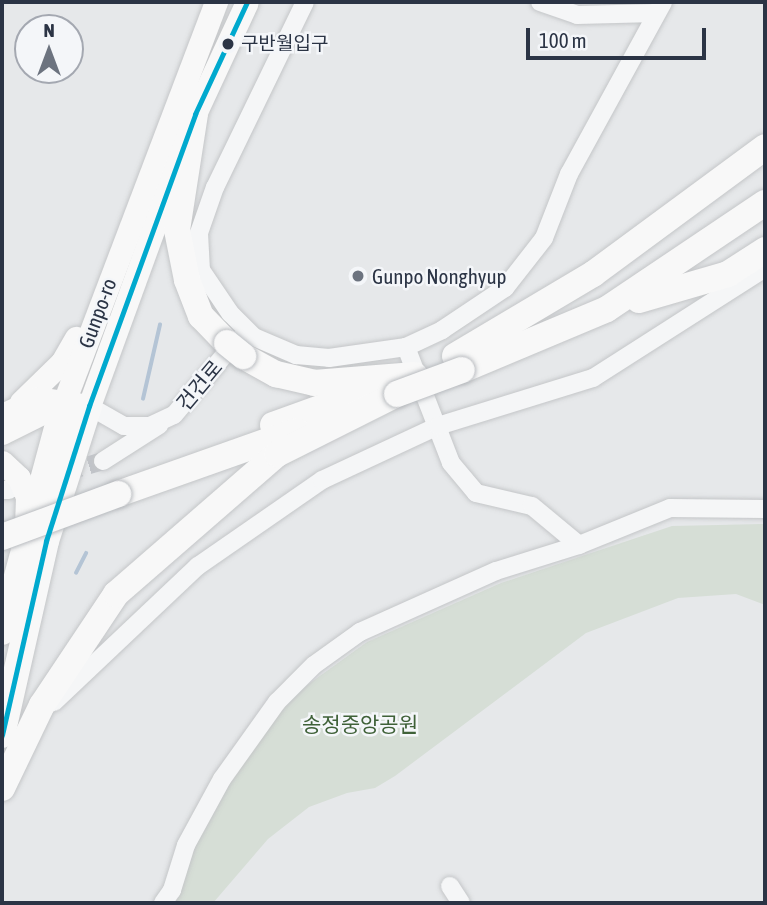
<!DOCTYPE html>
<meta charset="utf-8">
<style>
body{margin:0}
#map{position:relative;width:767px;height:905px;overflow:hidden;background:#e6e8ea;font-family:"Asap Condensed","Noto Sans KR",sans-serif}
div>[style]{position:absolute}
.green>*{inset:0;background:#d6ded6}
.stream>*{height:3.5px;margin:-1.75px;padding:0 1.75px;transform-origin:1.75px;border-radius:1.75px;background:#b4c4d5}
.minor-tunnel>*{height:18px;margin-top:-9px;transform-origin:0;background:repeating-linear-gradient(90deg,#c1c4c9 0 18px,transparent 0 27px)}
.roads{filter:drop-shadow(0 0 2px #c4c6c8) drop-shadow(0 0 2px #c4c6c8)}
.minor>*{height:18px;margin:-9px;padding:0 9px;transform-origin:9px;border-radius:9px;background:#f5f6f7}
.major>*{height:23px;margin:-11.5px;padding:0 11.5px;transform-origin:11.5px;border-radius:11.5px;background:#f8f8f8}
.highway>*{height:26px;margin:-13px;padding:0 13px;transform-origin:13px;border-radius:13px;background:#f8f8f8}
.bridges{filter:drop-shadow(0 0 2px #b8bbbf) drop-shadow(0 0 2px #b8bbbf)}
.highway-bridge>*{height:26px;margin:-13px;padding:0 13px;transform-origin:13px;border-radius:13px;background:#f8f8f8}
.bus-1>*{height:5px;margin:-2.5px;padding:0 2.5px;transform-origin:2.5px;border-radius:2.5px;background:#00a9ce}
.dots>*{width:19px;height:19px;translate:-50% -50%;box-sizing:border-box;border:4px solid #f4f6f9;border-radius:50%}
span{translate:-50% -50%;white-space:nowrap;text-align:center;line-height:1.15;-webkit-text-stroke:5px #f4f6f9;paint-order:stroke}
.bus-label{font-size:19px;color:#2b3445}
.left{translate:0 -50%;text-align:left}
.poi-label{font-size:21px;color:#2b3445}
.street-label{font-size:21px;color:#2b3445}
.park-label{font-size:21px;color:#3f6138}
.frame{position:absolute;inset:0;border:4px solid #2b3445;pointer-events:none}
.north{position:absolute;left:14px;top:14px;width:70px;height:70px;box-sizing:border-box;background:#f4f6f9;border:2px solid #a4a8b1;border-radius:50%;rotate:0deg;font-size:19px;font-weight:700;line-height:28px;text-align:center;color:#2b3445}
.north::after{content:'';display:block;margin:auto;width:24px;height:32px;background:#6c737f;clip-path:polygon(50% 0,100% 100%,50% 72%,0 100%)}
.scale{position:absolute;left:526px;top:28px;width:180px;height:32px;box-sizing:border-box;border:4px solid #2b3445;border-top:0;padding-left:9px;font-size:21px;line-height:24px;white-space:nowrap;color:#2b3445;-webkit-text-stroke:5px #f4f6f9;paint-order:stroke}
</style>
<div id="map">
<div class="green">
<i style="clip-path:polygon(765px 524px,765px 605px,736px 594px,678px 598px,586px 633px,395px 776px,375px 788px,347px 793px,309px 807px,268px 839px,213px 903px,171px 903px,191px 847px,225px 783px,281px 704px,367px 642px,501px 583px,672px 526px)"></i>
</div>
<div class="stream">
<i style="left:143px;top:399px;width:76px;rotate:-77.1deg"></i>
<i style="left:76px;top:573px;width:22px;rotate:-63deg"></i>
</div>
<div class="minor-tunnel">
<i style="left:63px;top:473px;width:42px;rotate:-16.7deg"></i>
</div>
<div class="roads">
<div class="minor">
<i style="left:305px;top:2px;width:206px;rotate:115.9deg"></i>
<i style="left:215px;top:187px;width:49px;rotate:109.2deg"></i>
<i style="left:199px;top:233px;width:37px;rotate:87deg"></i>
<i style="left:201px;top:270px;width:52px;rotate:56deg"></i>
<i style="left:230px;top:313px;width:34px;rotate:45deg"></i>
<i style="left:254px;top:337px;width:46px;rotate:23.2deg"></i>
<i style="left:296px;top:355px;width:33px;rotate:5deg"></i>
<i style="left:329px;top:358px;width:78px;rotate:-8.1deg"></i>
<i style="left:406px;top:347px;width:40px;rotate:-25deg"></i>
<i style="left:442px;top:330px;width:76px;rotate:-33.7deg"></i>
<i style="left:505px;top:288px;width:63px;rotate:-52deg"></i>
<i style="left:544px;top:238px;width:69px;rotate:-68.7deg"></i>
<i style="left:569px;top:174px;width:196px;rotate:-61.3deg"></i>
<i style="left:540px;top:2px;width:39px;rotate:19deg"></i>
<i style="left:577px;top:15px;width:79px;rotate:-1.5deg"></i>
<i style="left:406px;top:347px;width:124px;rotate:68.8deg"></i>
<i style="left:451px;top:463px;width:39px;rotate:50deg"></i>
<i style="left:476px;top:493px;width:57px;rotate:13.1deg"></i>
<i style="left:532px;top:506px;width:61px;rotate:39.7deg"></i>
<i style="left:89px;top:406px;width:40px;rotate:29.7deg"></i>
<i style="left:124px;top:426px;width:26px"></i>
<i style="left:150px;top:426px;width:26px;rotate:-25deg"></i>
<i style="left:174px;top:415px;width:98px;rotate:-50deg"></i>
<i style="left:103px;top:461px;width:67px;rotate:-32.7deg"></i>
<i style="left:2px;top:490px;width:7px"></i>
<i style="left:54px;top:702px;width:198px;rotate:-43.4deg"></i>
<i style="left:198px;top:566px;width:151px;rotate:-34.7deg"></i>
<i style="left:322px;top:480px;width:128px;rotate:-25deg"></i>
<i style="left:438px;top:426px;width:162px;rotate:-17.2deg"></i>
<i style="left:593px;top:378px;width:204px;rotate:-32.6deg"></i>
<i style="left:450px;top:886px;width:20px;rotate:57deg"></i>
<i style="left:163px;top:903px;width:16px;rotate:-55deg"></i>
<i style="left:172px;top:890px;width:47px;rotate:-72.7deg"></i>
<i style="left:186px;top:845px;width:75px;rotate:-61.4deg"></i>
<i style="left:222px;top:779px;width:95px;rotate:-54.5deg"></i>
<i style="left:277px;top:702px;width:52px;rotate:-45deg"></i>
<i style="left:314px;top:665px;width:57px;rotate:-35.7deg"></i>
<i style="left:360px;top:632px;width:149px;rotate:-24.2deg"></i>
<i style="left:496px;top:571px;width:87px;rotate:-17.4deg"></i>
<i style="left:579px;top:545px;width:98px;rotate:-22.1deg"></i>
<i style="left:670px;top:508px;width:95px;rotate:0.6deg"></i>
</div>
<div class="major">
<i style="left:21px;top:402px;width:57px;rotate:-44.3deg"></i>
<i style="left:62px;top:362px;width:28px;rotate:-60deg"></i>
<i style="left:64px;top:402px;width:428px;rotate:-69.2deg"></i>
<i style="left:2px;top:415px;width:40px;rotate:-25deg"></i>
<i style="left:38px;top:398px;width:52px;rotate:8.9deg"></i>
<i style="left:89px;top:406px;width:311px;rotate:-70deg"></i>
<i style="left:195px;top:114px;width:123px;rotate:-65.1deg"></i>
<i style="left:2px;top:433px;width:69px;rotate:-26.6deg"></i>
<i style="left:2px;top:462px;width:23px;rotate:43deg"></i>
<i style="left:19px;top:478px;width:21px;rotate:67deg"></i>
<i style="left:27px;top:497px;width:26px;rotate:92deg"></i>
</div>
<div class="highway">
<i style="left:195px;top:114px;width:117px;rotate:98.8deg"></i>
<i style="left:177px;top:230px;width:51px;rotate:78.7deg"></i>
<i style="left:187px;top:280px;width:39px;rotate:69deg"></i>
<i style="left:201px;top:316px;width:37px;rotate:46deg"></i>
<i style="left:639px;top:300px;width:93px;rotate:-16.3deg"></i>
<i style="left:728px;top:274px;width:44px;rotate:-33deg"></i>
<i style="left:243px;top:356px;width:38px;rotate:29deg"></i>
<i style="left:276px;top:374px;width:39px;rotate:13deg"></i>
<i style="left:314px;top:383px;width:101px;rotate:-4.5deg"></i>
<i style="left:455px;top:356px;width:161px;rotate:-30.7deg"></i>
<i style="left:593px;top:274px;width:214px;rotate:-36.4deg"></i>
<i style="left:462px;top:370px;width:157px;rotate:-22.8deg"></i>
<i style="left:607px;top:309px;width:190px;rotate:-33.9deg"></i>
<i style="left:273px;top:425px;width:115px;rotate:-19.9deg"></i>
<i style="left:118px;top:494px;width:189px;rotate:-19.5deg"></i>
<i style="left:2px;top:632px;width:238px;rotate:-74.9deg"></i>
<i style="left:2px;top:735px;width:199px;rotate:-77.2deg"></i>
<i style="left:46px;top:541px;width:142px;rotate:-72.3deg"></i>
<i style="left:2px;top:788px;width:92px;rotate:-64.3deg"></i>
<i style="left:42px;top:705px;width:133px;rotate:-56.3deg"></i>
<i style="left:116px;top:594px;width:213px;rotate:-41deg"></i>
<i style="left:277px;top:454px;width:134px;rotate:-26.6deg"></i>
</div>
</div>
<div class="bridges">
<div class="highway-bridge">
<i style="left:227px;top:343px;width:21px;rotate:39deg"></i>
<i style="left:397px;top:394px;width:69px;rotate:-20.3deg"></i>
<i style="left:2px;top:537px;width:124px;rotate:-20.3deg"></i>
</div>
</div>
<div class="bus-1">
<i style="left:2px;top:735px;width:199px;rotate:-77.2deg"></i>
<i style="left:46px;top:541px;width:142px;rotate:-72.3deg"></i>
<i style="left:89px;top:406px;width:311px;rotate:-70deg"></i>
<i style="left:195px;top:114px;width:123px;rotate:-65.1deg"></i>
</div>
<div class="dots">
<i style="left:228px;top:44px;background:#2b3445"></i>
<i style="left:358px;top:276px;background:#6c737f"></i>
</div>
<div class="bus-label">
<span class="left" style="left:241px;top:44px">구반월입구</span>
</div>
<div class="poi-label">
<span class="left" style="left:372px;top:276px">Gunpo Nonghyup</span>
</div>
<div class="street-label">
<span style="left:97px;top:313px;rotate:-70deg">Gunpo-ro</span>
<span style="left:199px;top:385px;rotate:-50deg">건건로</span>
</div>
<div class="park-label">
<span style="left:360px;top:724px">송정중앙공원</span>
</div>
<div class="frame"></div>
<div class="north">N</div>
<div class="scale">100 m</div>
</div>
